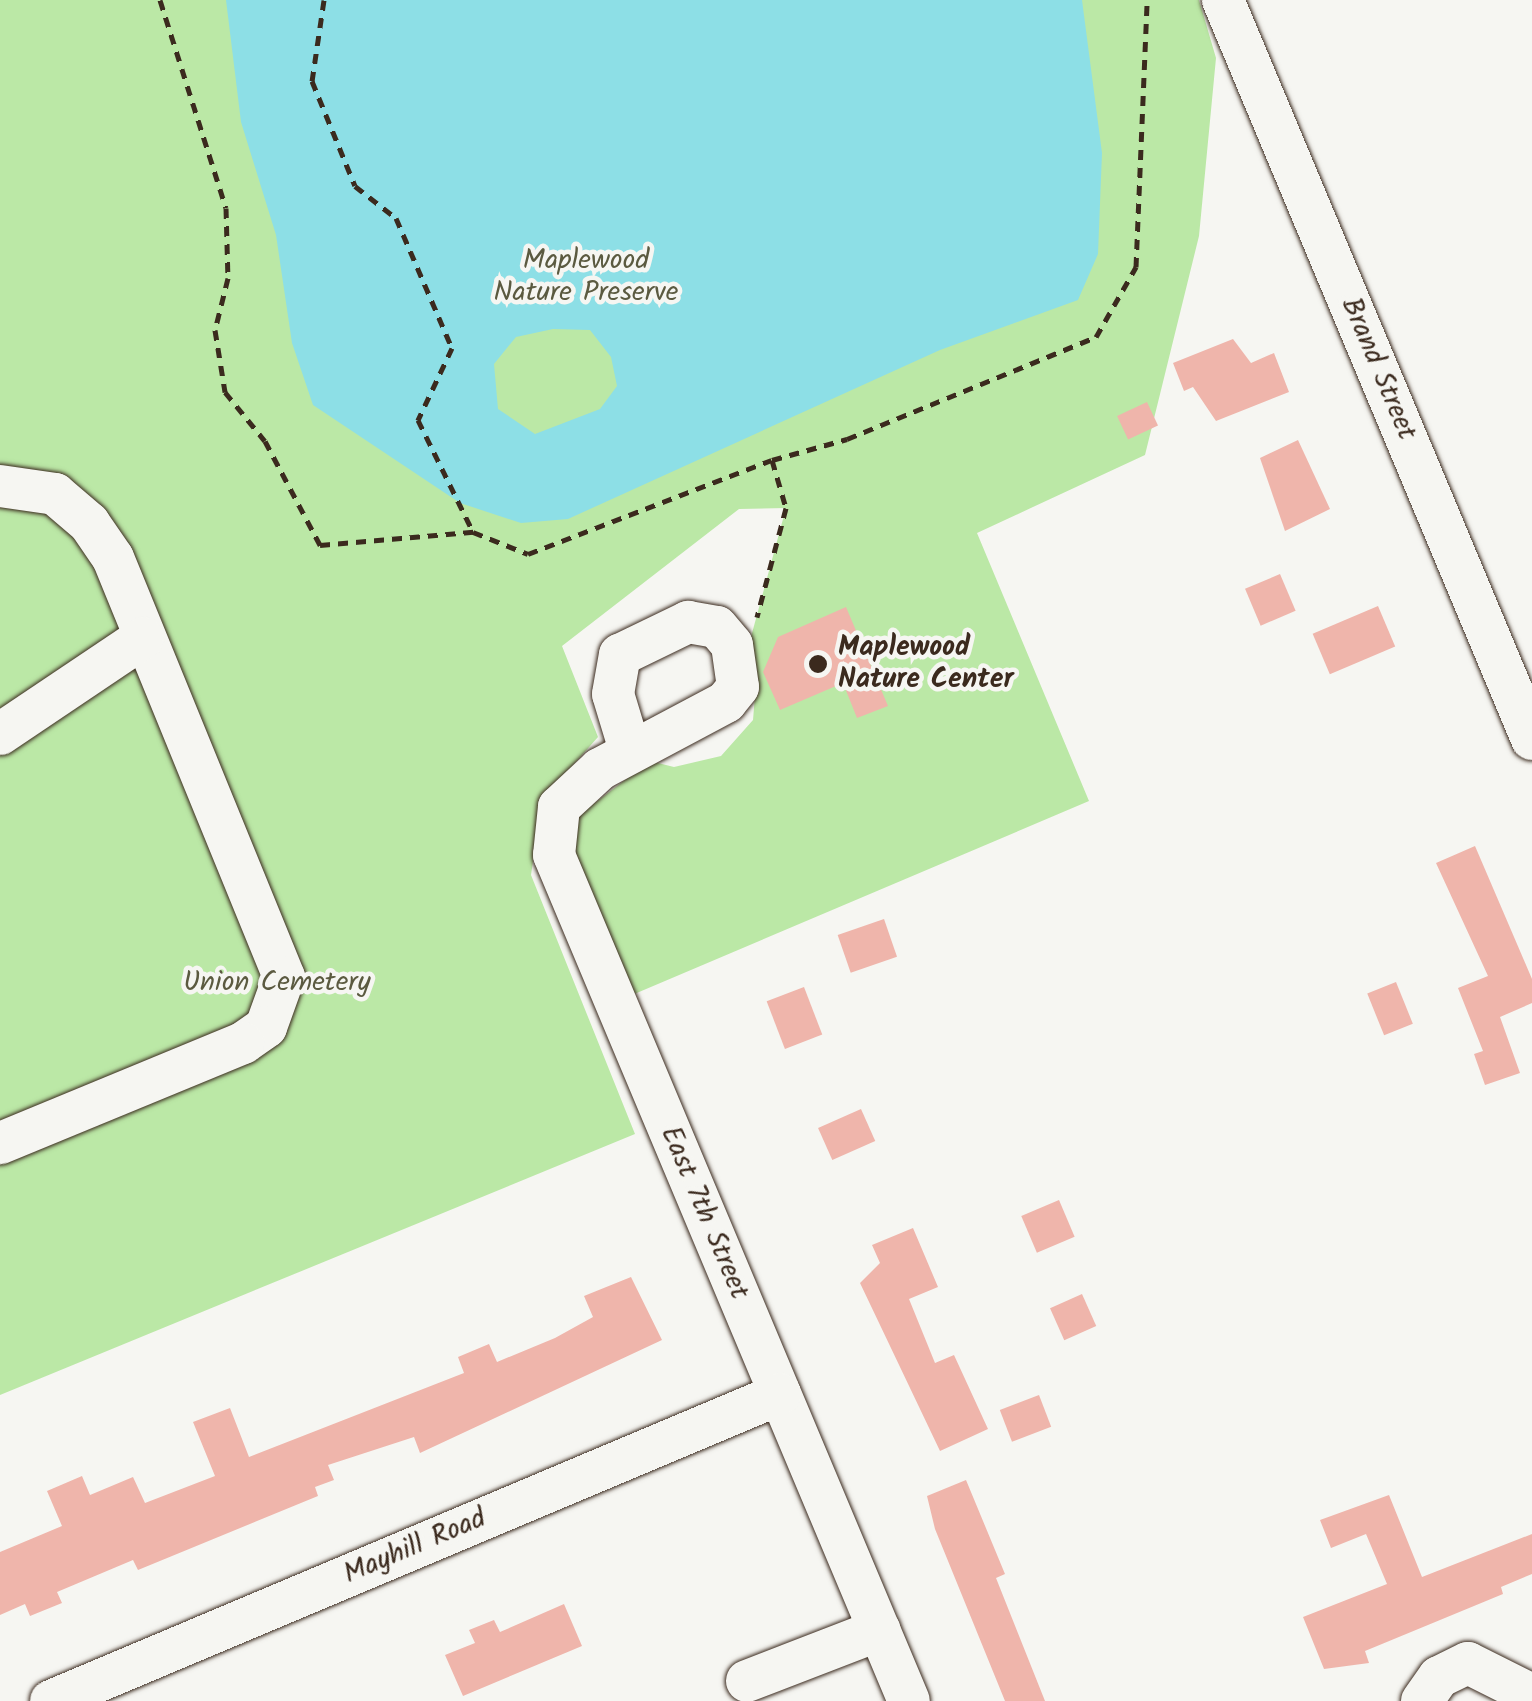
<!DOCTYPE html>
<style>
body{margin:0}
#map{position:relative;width:1532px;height:1701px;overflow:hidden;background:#f6f6f2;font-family:Kalam,sans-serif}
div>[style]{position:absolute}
.green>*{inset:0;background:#bbe8a6}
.water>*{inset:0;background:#8ddfe6}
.building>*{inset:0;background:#efb5ab;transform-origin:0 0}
.path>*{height:5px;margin-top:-2.5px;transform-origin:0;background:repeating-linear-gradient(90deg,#3b2a1e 0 10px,transparent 0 18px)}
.roads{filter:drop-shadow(0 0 2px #3b2a1e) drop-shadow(0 0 2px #3b2a1e)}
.minor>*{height:42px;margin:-21px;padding:0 21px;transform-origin:21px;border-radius:21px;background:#f6f6f2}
.dots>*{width:28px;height:28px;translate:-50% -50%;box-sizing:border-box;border:5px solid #f6f6f2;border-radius:50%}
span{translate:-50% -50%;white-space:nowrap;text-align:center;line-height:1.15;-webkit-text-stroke:9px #f6f6f2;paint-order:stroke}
.park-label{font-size:28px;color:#5b5a40}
.street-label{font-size:28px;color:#3b2a1e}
.poi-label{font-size:28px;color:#3b2a1e;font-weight:700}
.left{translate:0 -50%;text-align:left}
</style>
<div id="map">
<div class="green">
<i style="clip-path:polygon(0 0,1199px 0,1216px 58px,1199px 236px,1145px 455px,977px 533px,1089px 801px,632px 995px,573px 849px,579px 815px,650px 761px,674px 767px,721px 756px,753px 720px,757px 671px,748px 648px,786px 508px,739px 509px,562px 646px,598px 737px,542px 800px,531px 875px,635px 1134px,0 1395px)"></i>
</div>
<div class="water">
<i style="clip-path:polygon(evenodd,226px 0,1082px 0,1102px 153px,1098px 254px,1078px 300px,940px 350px,568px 519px,521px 523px,460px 503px,313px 405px,292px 343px,276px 235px,241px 122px,226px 0,553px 329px,590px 330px,611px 357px,617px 386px,600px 409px,535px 434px,498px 409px,494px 364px,516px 337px,553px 329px)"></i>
</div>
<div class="building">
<i style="clip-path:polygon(1233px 339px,1251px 363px,1274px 353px,1289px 392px,1216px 421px,1193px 387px,1184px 391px,1173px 363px)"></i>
<i style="left:1147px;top:402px;width:26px;height:33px;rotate:65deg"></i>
<i style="clip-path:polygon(1298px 440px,1330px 509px,1285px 531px,1260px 458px)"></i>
<i style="left:1280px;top:574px;width:40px;height:38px;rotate:67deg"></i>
<i style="left:1378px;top:606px;width:44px;height:71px;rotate:67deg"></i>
<i style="clip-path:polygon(846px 607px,888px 706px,857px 718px,843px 683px,780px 710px,763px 672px,778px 637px)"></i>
<i style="clip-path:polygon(1475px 846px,1532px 979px,1532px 1003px,1500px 1017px,1520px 1073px,1485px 1085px,1474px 1054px,1483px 1051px,1458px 988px,1488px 976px,1436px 863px)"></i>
<i style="left:884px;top:919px;width:40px;height:49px;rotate:71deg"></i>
<i style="left:1396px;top:982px;width:45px;height:31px;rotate:68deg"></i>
<i style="left:804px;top:987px;width:51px;height:40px;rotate:69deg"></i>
<i style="left:861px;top:1109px;width:35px;height:47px;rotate:66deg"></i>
<i style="left:1059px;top:1200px;width:40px;height:41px;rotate:67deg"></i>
<i style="clip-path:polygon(913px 1228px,938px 1287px,909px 1299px,935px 1363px,954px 1355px,988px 1429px,940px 1451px,860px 1283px,880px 1263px,872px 1245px)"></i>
<i style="clip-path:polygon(631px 1277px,662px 1340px,420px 1453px,414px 1437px,328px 1465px,334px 1480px,315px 1487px,318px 1496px,138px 1570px,133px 1560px,57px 1592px,62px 1603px,30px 1616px,25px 1604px,0 1615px,0 1552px,62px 1526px,47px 1491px,82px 1476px,90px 1495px,133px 1477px,145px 1503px,215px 1476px,193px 1422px,230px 1408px,249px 1457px,464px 1373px,458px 1357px,489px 1344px,497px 1362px,555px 1338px,593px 1317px,584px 1296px)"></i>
<i style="left:1082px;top:1294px;width:35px;height:35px;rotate:66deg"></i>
<i style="left:1039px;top:1395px;width:34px;height:42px;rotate:69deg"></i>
<i style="clip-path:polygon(966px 1480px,1005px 1574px,996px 1578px,1045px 1701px,1005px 1701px,935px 1529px,927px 1496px)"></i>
<i style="clip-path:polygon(1389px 1495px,1422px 1577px,1532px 1534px,1532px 1574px,1501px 1587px,1503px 1594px,1365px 1651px,1369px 1663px,1324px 1669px,1303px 1617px,1387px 1584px,1366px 1534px,1331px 1548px,1320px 1520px)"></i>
<i style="clip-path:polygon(564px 1604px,582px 1646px,463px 1696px,445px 1655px,475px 1643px,469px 1630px,494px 1620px,500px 1632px)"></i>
</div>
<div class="path">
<i style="left:160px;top:0;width:218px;rotate:72.4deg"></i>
<i style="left:226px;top:208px;width:70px;rotate:88.4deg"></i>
<i style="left:228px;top:278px;width:54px;rotate:104deg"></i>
<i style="left:215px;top:330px;width:63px;rotate:80.8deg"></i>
<i style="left:225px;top:392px;width:63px;rotate:50.8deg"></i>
<i style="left:265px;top:441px;width:118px;rotate:62.1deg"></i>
<i style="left:320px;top:545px;width:154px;rotate:-4.9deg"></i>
<i style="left:473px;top:532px;width:59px;rotate:21.8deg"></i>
<i style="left:528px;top:554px;width:261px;rotate:-21.1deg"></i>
<i style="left:772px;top:460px;width:50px;rotate:73.7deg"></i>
<i style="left:786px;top:508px;width:113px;rotate:104.9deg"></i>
<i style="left:324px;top:0;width:82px;rotate:98.4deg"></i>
<i style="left:312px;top:81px;width:113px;rotate:67.7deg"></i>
<i style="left:355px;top:186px;width:52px;rotate:38deg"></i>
<i style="left:396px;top:218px;width:142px;rotate:66.7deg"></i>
<i style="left:452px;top:348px;width:80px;rotate:115.3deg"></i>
<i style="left:418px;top:420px;width:125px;rotate:63.8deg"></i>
<i style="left:772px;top:460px;width:78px;rotate:-15.6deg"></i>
<i style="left:847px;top:439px;width:269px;rotate:-22.3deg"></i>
<i style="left:1096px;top:337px;width:81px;rotate:-60.3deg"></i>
<i style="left:1136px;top:267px;width:267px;rotate:-87.6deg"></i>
</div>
<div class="roads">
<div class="minor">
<i style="left:1223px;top:0;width:801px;rotate:67.31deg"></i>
<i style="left:0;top:486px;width:56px;rotate:8.3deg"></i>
<i style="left:55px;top:494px;width:45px;rotate:40.5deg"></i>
<i style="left:89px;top:523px;width:42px;rotate:55.6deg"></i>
<i style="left:113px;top:558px;width:453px;rotate:67.8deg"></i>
<i style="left:284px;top:977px;width:53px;rotate:109.8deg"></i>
<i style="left:266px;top:1027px;width:28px;rotate:145deg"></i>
<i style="left:243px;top:1043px;width:263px;rotate:157.6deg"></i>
<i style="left:0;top:734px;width:172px;rotate:-33.9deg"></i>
<i style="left:629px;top:747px;width:55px;rotate:-106.8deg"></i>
<i style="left:613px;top:694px;width:40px;rotate:-80deg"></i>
<i style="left:620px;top:655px;width:76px;rotate:-25.9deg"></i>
<i style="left:688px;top:622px;width:29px;rotate:10deg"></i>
<i style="left:717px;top:627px;width:23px;rotate:50deg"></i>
<i style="left:732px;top:645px;width:42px;rotate:81.9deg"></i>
<i style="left:738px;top:687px;width:19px;rotate:129deg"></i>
<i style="left:726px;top:702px;width:143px;rotate:152deg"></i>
<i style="left:600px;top:769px;width:56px;rotate:137.2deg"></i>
<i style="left:559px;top:807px;width:48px;rotate:95.9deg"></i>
<i style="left:554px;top:855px;width:917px;rotate:67.24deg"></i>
<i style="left:747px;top:1681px;width:142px;rotate:-21.1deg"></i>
<i style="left:51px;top:1701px;width:791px;rotate:-22.84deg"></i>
<i style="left:1422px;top:1701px;width:29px;rotate:-55deg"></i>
<i style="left:1439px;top:1677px;width:32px;rotate:-26deg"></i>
<i style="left:1468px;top:1663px;width:72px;rotate:26.6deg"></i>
</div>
</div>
<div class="dots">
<i style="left:818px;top:664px;background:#3b2a1e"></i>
</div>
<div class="park-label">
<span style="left:586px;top:277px">Maplewood<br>Nature Preserve</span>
<span style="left:277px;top:983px">Union Cemetery</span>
</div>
<div class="street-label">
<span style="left:1378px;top:369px;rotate:67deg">Brand Street</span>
<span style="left:704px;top:1213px;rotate:67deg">East 7th Street</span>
<span style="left:415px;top:1547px;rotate:-23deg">Mayhill Road</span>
</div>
<div class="poi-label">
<span class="left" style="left:838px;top:664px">Maplewood<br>Nature Center</span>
</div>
</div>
